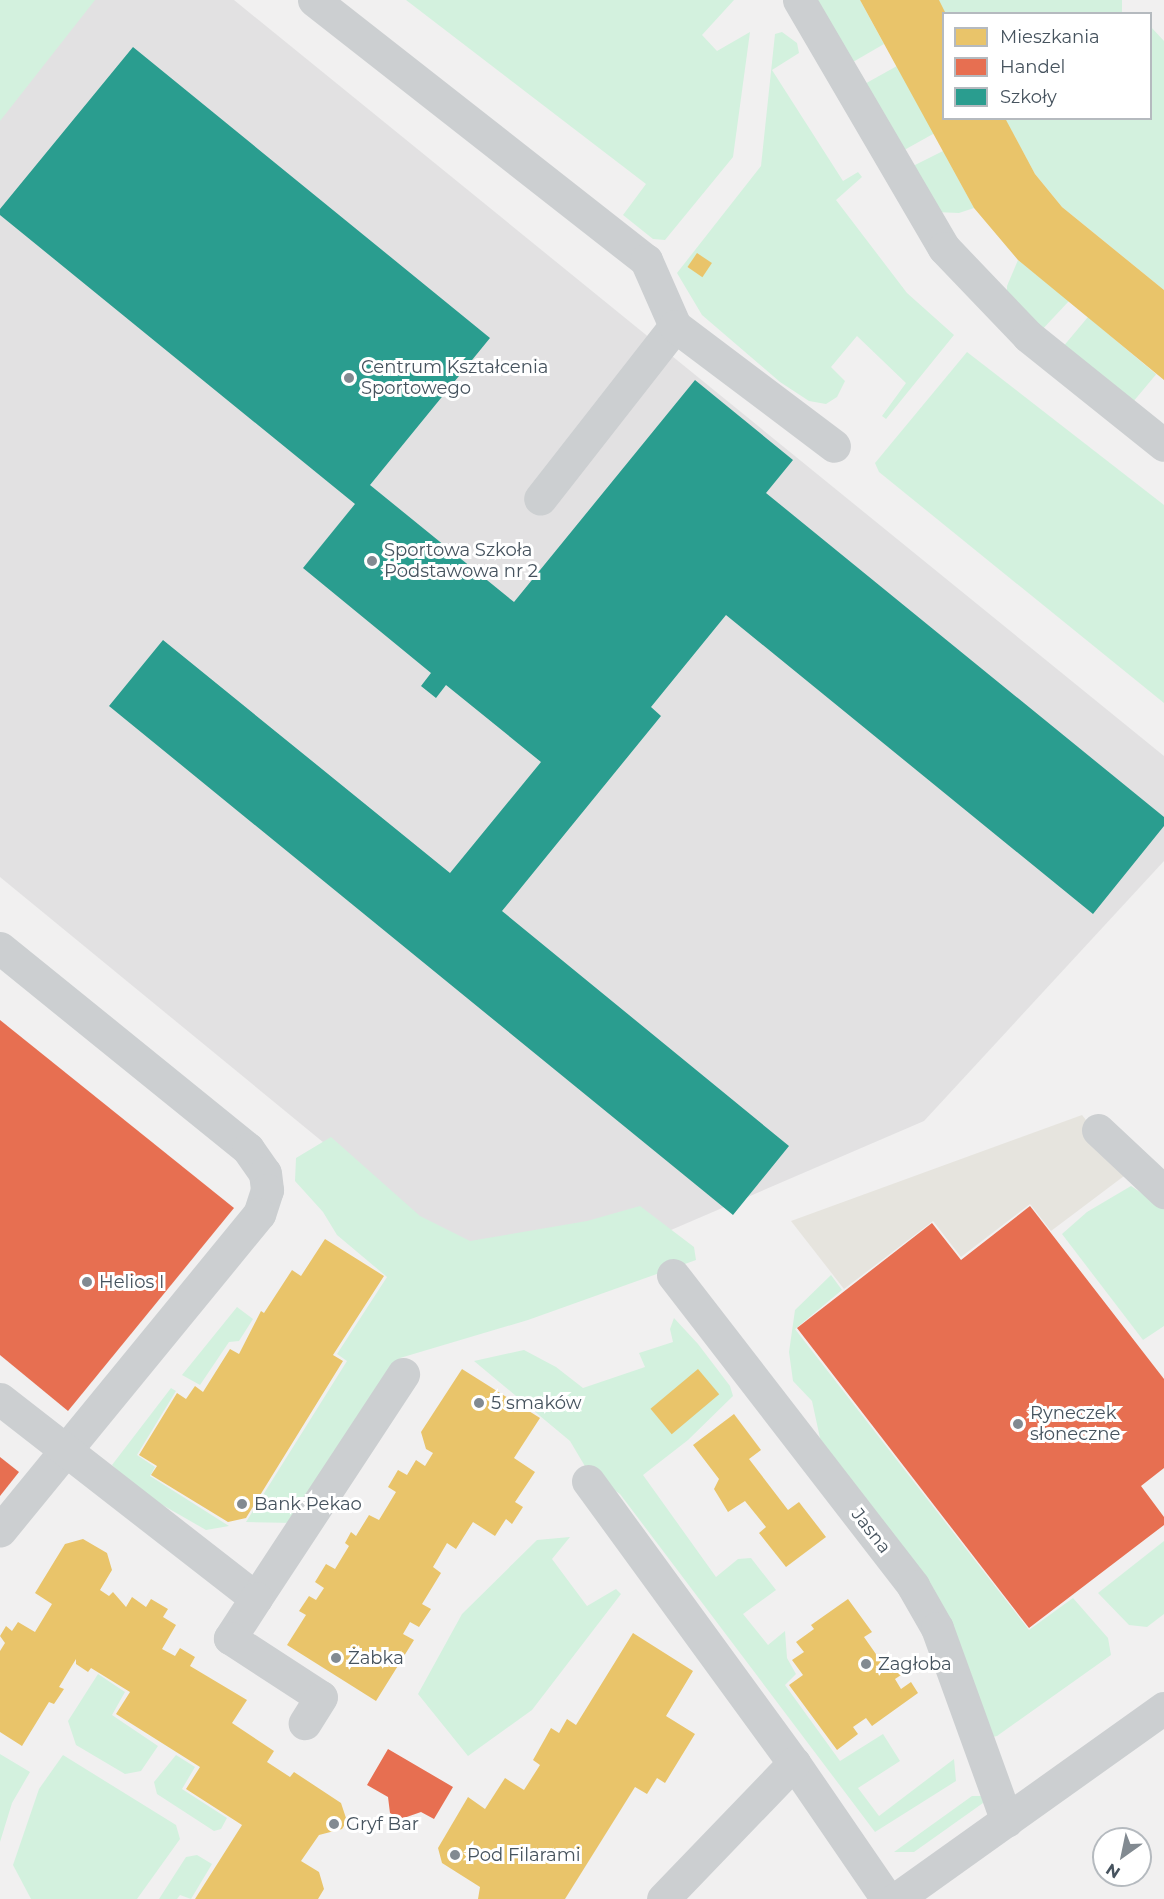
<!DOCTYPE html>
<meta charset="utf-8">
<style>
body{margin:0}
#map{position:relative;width:1164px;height:1899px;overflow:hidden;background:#f1f0f0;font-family:Montserrat,sans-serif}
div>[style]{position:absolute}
.commercial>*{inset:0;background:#e6e4de}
.education>*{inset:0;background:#e2e1e2}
.green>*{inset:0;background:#d3f1de;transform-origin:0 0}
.homes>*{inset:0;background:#e9c46a;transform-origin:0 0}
.shops>*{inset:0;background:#e76f51}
.schools>*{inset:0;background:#2a9d8f}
.minor>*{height:33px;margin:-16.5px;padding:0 16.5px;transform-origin:16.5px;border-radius:16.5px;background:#cccfd1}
.dots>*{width:16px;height:16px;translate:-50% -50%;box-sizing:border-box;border:3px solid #fff;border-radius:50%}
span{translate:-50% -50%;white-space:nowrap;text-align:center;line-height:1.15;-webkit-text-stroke:6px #fff;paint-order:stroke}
.poi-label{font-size:18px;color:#46535e}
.left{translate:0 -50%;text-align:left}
.street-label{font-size:18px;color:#46535e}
.legend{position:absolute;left:942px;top:12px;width:210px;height:108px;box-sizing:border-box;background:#fff;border:2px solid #b5babf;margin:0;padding:8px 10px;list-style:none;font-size:18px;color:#46535e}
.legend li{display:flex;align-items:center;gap:12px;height:30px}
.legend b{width:30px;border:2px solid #b5babf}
.north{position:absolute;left:1092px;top:1827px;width:60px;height:60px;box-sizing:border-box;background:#fff;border:2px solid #b5babf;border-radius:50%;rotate:213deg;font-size:16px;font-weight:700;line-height:24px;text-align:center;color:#46535e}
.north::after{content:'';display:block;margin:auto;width:21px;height:27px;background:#828a91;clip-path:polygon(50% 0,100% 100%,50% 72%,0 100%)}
</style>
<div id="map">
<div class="commercial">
<i style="clip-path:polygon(1082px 1115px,1128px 1173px,1051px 1231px,1030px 1204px,961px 1257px,933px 1221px,844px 1289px,791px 1221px)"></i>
</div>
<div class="education">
<i style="clip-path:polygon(0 0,234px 0,1164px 756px,1164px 861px,924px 1121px,513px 1298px,0 877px)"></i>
</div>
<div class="green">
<i style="clip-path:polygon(0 0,95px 0,0 121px)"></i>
<i style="clip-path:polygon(406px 0,734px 0,702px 35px,717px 51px,750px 32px,733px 157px,665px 240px,653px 239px,623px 215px,646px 184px)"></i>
<i style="clip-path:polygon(817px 0,860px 0,884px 44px,853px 62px)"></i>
<i style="left:939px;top:0;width:183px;height:15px"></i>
<i style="clip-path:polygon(1151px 27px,1164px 41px,1164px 290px,1062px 207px,1035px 174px,1005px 119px,1150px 118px)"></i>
<i style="clip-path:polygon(782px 32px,797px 43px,799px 53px,772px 70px,843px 181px,858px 172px,862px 177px,836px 200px,907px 293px,954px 335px,886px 419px,882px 416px,906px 383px,857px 336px,831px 367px,845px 381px,837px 397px,826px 404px,809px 401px,780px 382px,702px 315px,677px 273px,761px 166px,775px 34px)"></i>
<i style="left:897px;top:66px;width:77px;height:38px;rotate:61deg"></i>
<i style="clip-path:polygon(943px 151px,973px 206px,974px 208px,959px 213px,935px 212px,909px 168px)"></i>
<i style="clip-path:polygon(1018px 260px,1069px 301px,1039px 333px,1007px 296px,1007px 286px)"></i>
<i style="left:1088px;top:317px;width:89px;height:45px;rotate:40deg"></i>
<i style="clip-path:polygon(967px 352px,1164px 505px,1164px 703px,879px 472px,875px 463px)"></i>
<i style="clip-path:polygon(331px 1137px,420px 1216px,470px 1241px,587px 1221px,640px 1206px,694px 1247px,696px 1260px,528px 1320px,400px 1358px,296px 1523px,246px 1522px,347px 1361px,337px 1354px,387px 1277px,337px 1235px,323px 1212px,295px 1181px,296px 1158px)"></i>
<i style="clip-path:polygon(1131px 1186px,1164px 1208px,1164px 1326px,1143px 1340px,1062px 1234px,1087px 1212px)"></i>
<i style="clip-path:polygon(831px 1275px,842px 1290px,795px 1329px,1029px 1630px,1073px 1598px,1108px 1638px,1111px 1655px,997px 1736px,993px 1737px,823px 1452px,812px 1401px,793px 1381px,789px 1352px,795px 1310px)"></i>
<i style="clip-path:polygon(237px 1307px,253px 1319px,239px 1341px,229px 1342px,200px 1385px,182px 1375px)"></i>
<i style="clip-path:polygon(674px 1318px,698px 1344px,730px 1386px,733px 1396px,688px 1440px,643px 1475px,716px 1577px,738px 1559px,751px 1558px,776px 1590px,743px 1614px,768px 1645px,785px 1631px,787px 1658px,796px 1674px,785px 1685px,840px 1761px,883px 1734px,900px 1761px,858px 1788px,879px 1816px,954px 1759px,956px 1781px,875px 1832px,620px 1494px,589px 1473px,570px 1441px,474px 1361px,524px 1350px,556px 1367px,583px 1388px,645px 1367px,639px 1353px,673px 1342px,670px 1329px)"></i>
<i style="clip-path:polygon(171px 1388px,176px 1391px,137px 1455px,155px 1467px,150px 1476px,229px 1526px,206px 1530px,138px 1491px,112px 1465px)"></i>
<i style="clip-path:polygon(570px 1537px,552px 1559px,587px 1606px,616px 1589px,621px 1594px,532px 1710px,468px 1756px,418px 1694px,462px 1614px,537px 1540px)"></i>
<i style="clip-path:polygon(1164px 1541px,1164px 1614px,1147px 1627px,1129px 1625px,1098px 1593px)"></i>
<i style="clip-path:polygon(98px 1674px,125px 1692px,112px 1715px,158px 1746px,141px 1771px,125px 1774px,76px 1745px,68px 1721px)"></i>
<i style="clip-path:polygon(0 1754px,30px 1772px,12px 1803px,0 1842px)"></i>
<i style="clip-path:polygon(63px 1755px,176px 1825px,180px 1839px,137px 1899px,31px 1899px,13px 1865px,39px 1789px)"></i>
<i style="clip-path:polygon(176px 1755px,195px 1767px,182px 1789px,227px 1818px,221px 1829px,214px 1831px,157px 1794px,154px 1782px)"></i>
<i style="clip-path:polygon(972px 1796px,984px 1796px,983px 1803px,914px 1852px,894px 1852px)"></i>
<i style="clip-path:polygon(197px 1855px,212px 1864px,191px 1899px,180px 1895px,177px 1899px,159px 1899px,186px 1857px)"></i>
</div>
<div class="homes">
<i style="clip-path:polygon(860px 0,939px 0,946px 14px,944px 118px,1005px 118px,1035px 174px,1062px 207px,1164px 290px,1164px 380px,1018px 260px,974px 208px)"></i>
<i style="left:697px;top:253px;width:18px;height:17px;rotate:34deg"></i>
<i style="clip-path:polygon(325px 1239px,384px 1276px,333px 1355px,343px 1361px,246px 1518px,228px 1522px,151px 1475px,157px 1466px,139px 1455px,177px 1393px,186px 1399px,195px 1386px,203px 1392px,230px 1349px,239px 1354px,261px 1311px,264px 1313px,292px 1270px,301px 1276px)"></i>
<i style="clip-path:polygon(462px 1369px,540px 1418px,514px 1458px,535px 1472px,515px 1502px,523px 1507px,512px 1524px,506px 1519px,495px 1536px,473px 1522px,456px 1549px,447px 1543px,433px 1567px,441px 1573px,422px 1604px,431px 1609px,419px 1627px,410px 1622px,403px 1634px,414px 1640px,376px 1701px,287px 1645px,306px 1615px,299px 1611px,309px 1596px,316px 1600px,324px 1588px,315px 1582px,326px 1564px,335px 1569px,349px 1546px,345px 1543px,351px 1532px,356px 1536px,369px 1515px,379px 1520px,396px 1492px,388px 1487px,398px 1470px,407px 1475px,416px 1460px,425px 1466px,433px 1453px,426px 1449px,421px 1432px)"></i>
<i style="left:698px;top:1369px;width:33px;height:62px;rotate:50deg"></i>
<i style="clip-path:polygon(734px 1414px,761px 1450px,749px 1459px,788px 1510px,799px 1502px,826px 1537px,786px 1567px,759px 1533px,766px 1527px,745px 1501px,728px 1512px,714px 1489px,719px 1479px,693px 1445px)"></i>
<i style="clip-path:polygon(83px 1539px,107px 1553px,112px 1570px,100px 1590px,109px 1596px,113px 1592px,126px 1607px,132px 1597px,146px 1607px,151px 1599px,168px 1609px,163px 1617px,176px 1625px,162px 1649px,175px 1656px,180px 1648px,195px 1657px,190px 1666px,247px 1700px,232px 1723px,274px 1751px,267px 1762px,290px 1777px,294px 1772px,341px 1803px,347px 1821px,342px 1829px,319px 1835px,301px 1861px,319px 1872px,324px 1889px,318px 1899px,195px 1899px,242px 1825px,186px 1789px,200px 1767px,116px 1714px,130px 1692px,91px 1668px,88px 1672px,76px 1664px,76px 1659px,59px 1687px,64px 1689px,54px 1704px,49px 1702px,22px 1746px,0 1732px,0 1651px,5px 1643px,0 1636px,6px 1626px,12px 1631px,18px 1622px,35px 1632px,52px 1604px,35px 1593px,65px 1544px)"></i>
<i style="clip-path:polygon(848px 1599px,872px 1632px,864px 1637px,885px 1667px,894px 1660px,904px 1673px,895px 1679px,901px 1689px,911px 1682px,918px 1693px,872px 1726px,866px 1718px,853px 1727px,858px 1734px,837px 1750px,789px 1685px,803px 1675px,792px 1660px,804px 1652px,796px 1642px,814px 1629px,811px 1625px)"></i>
<i style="clip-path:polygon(633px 1633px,693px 1671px,666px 1716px,695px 1734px,665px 1783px,657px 1778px,647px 1794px,635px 1787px,565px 1899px,478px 1899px,480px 1887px,442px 1863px,438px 1848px,468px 1797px,485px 1809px,505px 1778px,524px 1790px,540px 1765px,533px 1760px,551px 1728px,559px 1733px,567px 1719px,576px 1725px)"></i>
</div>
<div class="shops">
<i style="clip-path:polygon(0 1020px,234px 1208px,68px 1411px,0 1355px)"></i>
<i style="clip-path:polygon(1030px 1206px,1164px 1379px,1164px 1468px,1141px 1486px,1164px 1517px,1164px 1525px,1029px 1628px,797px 1328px,932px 1223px,961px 1260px)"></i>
<i style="clip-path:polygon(0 1457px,19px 1472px,0 1496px)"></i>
<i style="clip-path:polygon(388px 1749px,453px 1787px,434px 1819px,421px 1812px,401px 1819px,390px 1813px,388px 1797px,367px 1785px)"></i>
</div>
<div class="schools">
<i style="clip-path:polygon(133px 47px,490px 338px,370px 485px,514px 602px,695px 380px,793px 460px,766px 493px,1164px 817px,1164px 826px,1093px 914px,726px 615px,651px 707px,661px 716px,502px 911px,789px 1146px,733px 1215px,109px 706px,163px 640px,450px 873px,541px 762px,446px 685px,436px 698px,421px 686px,431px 673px,303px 568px,355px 504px,0 215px,0 209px)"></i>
</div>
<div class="minor">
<i style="left:314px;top:0;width:422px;rotate:38.1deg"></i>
<i style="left:646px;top:260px;width:72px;rotate:66.3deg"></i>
<i style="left:675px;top:326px;width:219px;rotate:128deg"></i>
<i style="left:799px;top:0;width:287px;rotate:59.7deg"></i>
<i style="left:944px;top:248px;width:122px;rotate:46.3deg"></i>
<i style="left:1028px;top:336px;width:174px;rotate:38.7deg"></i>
<i style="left:675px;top:326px;width:199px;rotate:37deg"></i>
<i style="left:0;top:948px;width:319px;rotate:39deg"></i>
<i style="left:248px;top:1149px;width:29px;rotate:55deg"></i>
<i style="left:265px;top:1173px;width:17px;rotate:83deg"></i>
<i style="left:267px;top:1190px;width:25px;rotate:108deg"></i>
<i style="left:259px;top:1214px;width:409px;rotate:129.3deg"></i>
<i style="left:1098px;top:1130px;width:91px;rotate:43.2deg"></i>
<i style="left:673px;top:1275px;width:393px;rotate:52.3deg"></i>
<i style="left:913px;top:1586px;width:48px;rotate:60.3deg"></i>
<i style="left:937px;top:1628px;width:205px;rotate:70.1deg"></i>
<i style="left:0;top:1399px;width:324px;rotate:37.9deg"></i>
<i style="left:256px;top:1598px;width:268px;rotate:-56.7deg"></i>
<i style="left:588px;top:1481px;width:349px;rotate:53.9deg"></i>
<i style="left:794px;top:1763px;width:165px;rotate:55.6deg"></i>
<i style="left:256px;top:1598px;width:48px;rotate:123deg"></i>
<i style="left:230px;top:1638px;width:108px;rotate:33deg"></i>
<i style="left:321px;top:1697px;width:31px;rotate:122deg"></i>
<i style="left:663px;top:1899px;width:189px;rotate:-46.1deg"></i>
<i style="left:896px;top:1899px;width:329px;rotate:-35.5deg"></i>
</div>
<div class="dots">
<i style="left:349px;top:378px;background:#828a91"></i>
<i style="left:372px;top:561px;background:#828a91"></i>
<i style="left:87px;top:1282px;background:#828a91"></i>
<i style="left:479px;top:1403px;background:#828a91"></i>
<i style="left:1018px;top:1424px;background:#828a91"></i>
<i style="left:242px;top:1504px;background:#828a91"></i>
<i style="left:336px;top:1658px;background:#828a91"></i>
<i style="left:866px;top:1664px;background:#828a91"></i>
<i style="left:334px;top:1824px;background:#828a91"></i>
<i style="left:455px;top:1855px;background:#828a91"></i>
</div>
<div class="poi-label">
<span class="left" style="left:361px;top:378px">Centrum Kształcenia<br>Sportowego</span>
<span class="left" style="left:384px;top:561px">Sportowa Szkoła<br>Podstawowa nr 2</span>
<span class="left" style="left:99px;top:1282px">Helios I</span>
<span class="left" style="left:491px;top:1403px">5 smaków</span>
<span class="left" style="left:1030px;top:1424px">Ryneczek<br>słoneczne</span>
<span class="left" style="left:254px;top:1504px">Bank Pekao</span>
<span class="left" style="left:348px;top:1658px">Żabka</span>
<span class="left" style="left:878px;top:1664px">Zagłoba</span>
<span class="left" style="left:346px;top:1824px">Gryf Bar</span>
<span class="left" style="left:467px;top:1855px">Pod Filarami</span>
</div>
<div class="street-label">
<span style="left:871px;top:1531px;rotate:52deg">Jasna</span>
</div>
<ul class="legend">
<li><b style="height:16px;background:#e9c46a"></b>Mieszkania</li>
<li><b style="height:16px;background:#e76f51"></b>Handel</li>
<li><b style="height:16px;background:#2a9d8f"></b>Szkoły</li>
</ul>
<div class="north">N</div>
</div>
